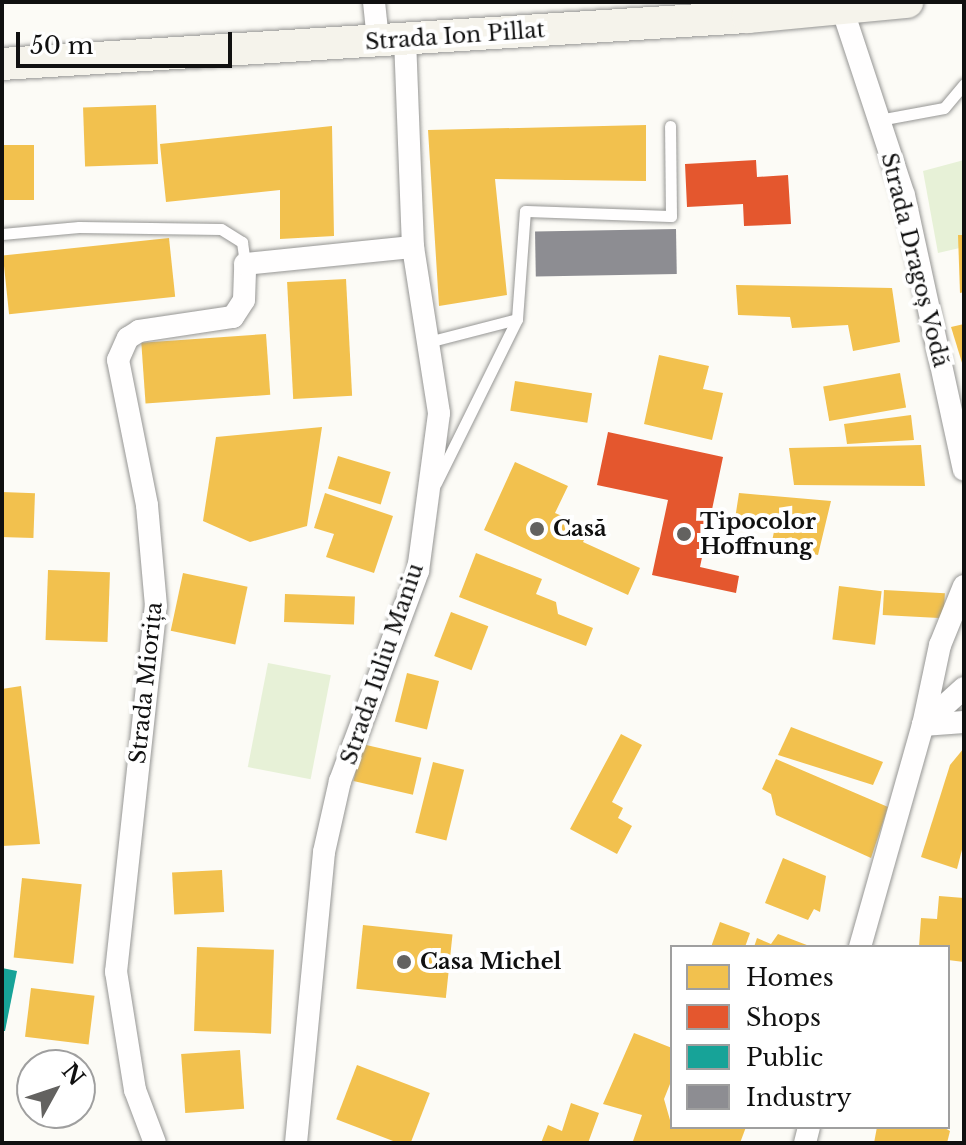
<!DOCTYPE html>
<meta charset="utf-8">
<style>
body{margin:0}
#map{position:relative;width:966px;height:1145px;overflow:hidden;background:#fcfbf6;font-family:"Libre Baskerville",serif}
div>[style]{position:absolute}
.green>*{inset:0;background:#e7f1d7;transform-origin:0 0}
.homes>*{inset:0;background:#f2c14e;transform-origin:0 0}
.shops>*{inset:0;background:#e4572e}
.public>*{inset:0;background:#17a398}
.industry>*{inset:0;background:#8d8d92;transform-origin:0 0}
.roads{filter:drop-shadow(0 0 2px #969694) drop-shadow(0 0 2px #969694)}
.lane>*{height:11px;margin:-5.5px;padding:0 5.5px;transform-origin:5.5px;border-radius:5.5px;background:#fffefe}
.street>*{height:22px;margin:-11px;padding:0 11px;transform-origin:11px;border-radius:11px;background:#fffefe}
.secondary>*{height:32px;margin:-16px;padding:0 16px;transform-origin:16px;border-radius:16px;background:#f5f3eb}
.dots>*{width:22px;height:22px;translate:-50% -50%;box-sizing:border-box;border:4px solid #fff;border-radius:50%}
span{translate:-50% -50%;white-space:nowrap;text-align:center;line-height:1.15;-webkit-text-stroke:8px #fff;paint-order:stroke}
.street-label{font-size:22px;color:#101010}
.poi-label{font-size:22px;color:#101010;font-weight:700}
.left{translate:0 -50%;text-align:left}
.frame{position:absolute;inset:0;border:4px solid #101010;pointer-events:none}
.legend{position:absolute;left:670px;top:945px;width:280px;height:184px;box-sizing:border-box;background:#fff;border:2px solid #9f9f9f;margin:0;padding:10px 14px;list-style:none;font-size:24px;color:#101010}
.legend li{display:flex;align-items:center;gap:16px;height:40px}
.legend b{width:40px;border:2px solid #9f9f9f}
.north{position:absolute;left:16px;top:1049px;width:80px;height:80px;box-sizing:border-box;background:#fff;border:2px solid #9f9f9f;border-radius:50%;rotate:50deg;font-size:22px;font-weight:700;line-height:32px;text-align:center;color:#101010}
.north::after{content:'';display:block;margin:auto;width:28px;height:36px;background:#636260;clip-path:polygon(50% 0,100% 100%,50% 72%,0 100%)}
.scale{position:absolute;left:16px;top:32px;width:216px;height:36px;box-sizing:border-box;border:4px solid #101010;border-top:0;padding-left:10px;font-size:24px;line-height:28px;white-space:nowrap;color:#101010;-webkit-text-stroke:6px #fff;paint-order:stroke}
</style>
<div id="map">
<div class="green">
<i style="clip-path:polygon(964px 160px,964px 247px,938px 253px,923px 171px)"></i>
<i style="left:268px;top:663px;width:64px;height:106px;rotate:11deg"></i>
</div>
<div class="homes">
<i style="left:156px;top:105px;width:59px;height:73px;rotate:88deg"></i>
<i style="clip-path:polygon(646px 125px,646px 181px,495px 179px,507px 295px,439px 306px,428px 130px)"></i>
<i style="clip-path:polygon(332px 126px,334px 236px,280px 239px,280px 190px,166px 202px,160px 144px)"></i>
<i style="left:2px;top:145px;width:32px;height:55px"></i>
<i style="clip-path:polygon(958px 235px,964px 235px,964px 292px,960px 293px)"></i>
<i style="left:169px;top:238px;width:59px;height:167px;rotate:84deg"></i>
<i style="left:346px;top:279px;width:117px;height:59px;rotate:87deg"></i>
<i style="clip-path:polygon(736px 285px,892px 288px,900px 342px,853px 351px,848px 325px,792px 328px,790px 317px,738px 315px)"></i>
<i style="clip-path:polygon(964px 324px,964px 366px,963px 366px,951px 327px)"></i>
<i style="left:266px;top:334px;width:61px;height:125px;rotate:86deg"></i>
<i style="clip-path:polygon(659px 355px,709px 366px,703px 389px,723px 393px,712px 440px,644px 424px)"></i>
<i style="left:900px;top:373px;width:35px;height:78px;rotate:80deg"></i>
<i style="left:515px;top:381px;width:78px;height:30px;rotate:9deg"></i>
<i style="clip-path:polygon(911px 415px,914px 440px,847px 444px,844px 424px)"></i>
<i style="clip-path:polygon(322px 427px,307px 526px,250px 542px,203px 521px,216px 437px)"></i>
<i style="clip-path:polygon(921px 445px,925px 486px,794px 485px,789px 448px)"></i>
<i style="left:338px;top:456px;width:55px;height:34px;rotate:17deg"></i>
<i style="clip-path:polygon(515px 462px,568px 486px,555px 513px,590px 528px,583px 542px,640px 568px,628px 595px,484px 530px)"></i>
<i style="left:2px;top:492px;width:33px;height:45px;rotate:2deg"></i>
<i style="clip-path:polygon(325px 493px,393px 516px,374px 573px,326px 557px,334px 534px,314px 528px)"></i>
<i style="clip-path:polygon(739px 493px,831px 501px,818px 555px,771px 546px,776px 522px,735px 519px)"></i>
<i style="clip-path:polygon(476px 553px,542px 579px,536px 594px,556px 602px,558px 614px,593px 628px,586px 646px,459px 597px)"></i>
<i style="left:48px;top:570px;width:62px;height:70px;rotate:2deg"></i>
<i style="left:183px;top:573px;width:66px;height:59px;rotate:12deg"></i>
<i style="left:839px;top:586px;width:43px;height:54px;rotate:7deg"></i>
<i style="left:884px;top:590px;width:61px;height:25px;rotate:3deg"></i>
<i style="left:285px;top:594px;width:70px;height:28px;rotate:2deg"></i>
<i style="left:451px;top:612px;width:40px;height:47px;rotate:21deg"></i>
<i style="left:407px;top:673px;width:33px;height:50px;rotate:14deg"></i>
<i style="clip-path:polygon(21px 686px,40px 844px,2px 846px,2px 689px)"></i>
<i style="clip-path:polygon(791px 727px,883px 762px,873px 785px,778px 755px)"></i>
<i style="clip-path:polygon(621px 734px,642px 745px,612px 802px,623px 808px,618px 818px,632px 826px,617px 854px,570px 829px)"></i>
<i style="left:362px;top:744px;width:61px;height:38px;rotate:13deg"></i>
<i style="clip-path:polygon(964px 748px,964px 842px,957px 869px,921px 857px,950px 765px)"></i>
<i style="clip-path:polygon(776px 759px,888px 807px,871px 858px,776px 815px,771px 794px,762px 789px)"></i>
<i style="left:433px;top:762px;width:32px;height:73px;rotate:14deg"></i>
<i style="clip-path:polygon(783px 858px,826px 876px,820px 912px,814px 909px,808px 920px,765px 903px)"></i>
<i style="left:222px;top:870px;width:42px;height:50px;rotate:87deg"></i>
<i style="left:22px;top:878px;width:60px;height:80px;rotate:6deg"></i>
<i style="clip-path:polygon(939px 896px,964px 898px,964px 962px,948px 960px,948px 947px,919px 947px,921px 918px,937px 919px)"></i>
<i style="clip-path:polygon(720px 922px,750px 933px,745px 947px,711px 947px)"></i>
<i style="left:363px;top:925px;width:90px;height:64px;rotate:6deg"></i>
<i style="clip-path:polygon(778px 934px,812px 947px,754px 947px,757px 938px,771px 944px)"></i>
<i style="left:197px;top:947px;width:77px;height:84px;rotate:2deg"></i>
<i style="left:31px;top:988px;width:64px;height:49px;rotate:7deg"></i>
<i style="clip-path:polygon(634px 1033px,672px 1048px,672px 1079px,664px 1099px,672px 1127px,746px 1127px,740px 1143px,633px 1141px,642px 1115px,603px 1104px)"></i>
<i style="left:240px;top:1050px;width:59px;height:59px;rotate:86deg"></i>
<i style="clip-path:polygon(78px 1057px,80px 1065px,47px 1065px,47px 1064px)"></i>
<i style="left:357px;top:1065px;width:78px;height:58px;rotate:21deg"></i>
<i style="clip-path:polygon(81px 1071px,90px 1109px,80px 1112px,80px 1072px)"></i>
<i style="clip-path:polygon(571px 1103px,599px 1113px,588px 1143px,541px 1143px,548px 1125px,562px 1131px)"></i>
<i style="clip-path:polygon(877px 1127px,943px 1127px,950px 1131px,947px 1143px,874px 1143px)"></i>
</div>
<div class="shops">
<i style="clip-path:polygon(756px 160px,757px 177px,788px 175px,791px 224px,744px 226px,743px 204px,687px 207px,685px 164px)"></i>
<i style="clip-path:polygon(608px 432px,723px 457px,700px 567px,739px 576px,736px 593px,652px 575px,668px 500px,597px 485px)"></i>
</div>
<div class="public">
<i style="clip-path:polygon(2px 968px,17px 971px,5px 1031px,2px 1031px)"></i>
</div>
<div class="industry">
<i style="left:676px;top:229px;width:45px;height:141px;rotate:89deg"></i>
</div>
<div class="roads">
<div class="lane">
<i style="left:879px;top:120px;width:66px;rotate:-10.5deg"></i>
<i style="left:944px;top:108px;width:31px;rotate:-50deg"></i>
<i style="left:2px;top:234px;width:77px;rotate:-5.2deg"></i>
<i style="left:79px;top:227px;width:142px;rotate:0.8deg"></i>
<i style="left:221px;top:229px;width:25px;rotate:32deg"></i>
<i style="left:242px;top:242px;width:22px;rotate:82deg"></i>
<i style="left:428px;top:342px;width:92px;rotate:-14.5deg"></i>
<i style="left:517px;top:319px;width:108px;rotate:-85.8deg"></i>
<i style="left:525px;top:211px;width:146px;rotate:2deg"></i>
<i style="left:671px;top:216px;width:90px;rotate:-90.6deg"></i>
<i style="left:436px;top:483px;width:183px;rotate:-63.7deg"></i>
</div>
<div class="street">
<i style="left:374px;top:2px;width:39px;rotate:84deg"></i>
<i style="left:840px;top:2px;width:203px;rotate:71.7deg"></i>
<i style="left:904px;top:195px;width:281px;rotate:77.7deg"></i>
<i style="left:964px;top:586px;width:64px;rotate:112.1deg"></i>
<i style="left:940px;top:645px;width:82px;rotate:102deg"></i>
<i style="left:923px;top:725px;width:41px;rotate:-4.2deg"></i>
<i style="left:860px;top:947px;width:231px;rotate:-74.2deg"></i>
<i style="left:923px;top:725px;width:55px;rotate:-42.1deg"></i>
<i style="left:155px;top:1143px;width:57px;rotate:-110.7deg"></i>
<i style="left:135px;top:1090px;width:120px;rotate:-99.1deg"></i>
<i style="left:116px;top:972px;width:368px;rotate:-83.8deg"></i>
<i style="left:156px;top:606px;width:101px;rotate:-95.1deg"></i>
<i style="left:147px;top:505px;width:148px;rotate:-101.3deg"></i>
<i style="left:118px;top:360px;width:24px;rotate:-66deg"></i>
<i style="left:128px;top:338px;width:13px;rotate:-32deg"></i>
<i style="left:139px;top:331px;width:95px;rotate:-8.5deg"></i>
<i style="left:233px;top:317px;width:20px;rotate:-57deg"></i>
<i style="left:244px;top:300px;width:36px;rotate:-88deg"></i>
<i style="left:245px;top:264px;width:169px;rotate:-5.8deg"></i>
<i style="left:296px;top:1143px;width:292px;rotate:-84.5deg"></i>
<i style="left:324px;top:852px;width:73px;rotate:-77.3deg"></i>
<i style="left:340px;top:781px;width:224px;rotate:-69.6deg"></i>
<i style="left:418px;top:571px;width:159px;rotate:-82.4deg"></i>
<i style="left:439px;top:413px;width:168px;rotate:-98.9deg"></i>
<i style="left:413px;top:247px;width:207px;rotate:-92.2deg"></i>
<i style="left:805px;top:1143px;width:16px;rotate:-76deg"></i>
</div>
<div class="secondary">
<i style="left:2px;top:64px;width:747px;rotate:-3.61deg"></i>
<i style="left:748px;top:17px;width:160px;rotate:-5.4deg"></i>
</div>
</div>
<div class="dots">
<i style="left:537px;top:529px;background:#636260"></i>
<i style="left:684px;top:534px;background:#636260"></i>
<i style="left:404px;top:962px;background:#636260"></i>
</div>
<div class="street-label">
<span style="left:455px;top:36px;rotate:-4deg">Strada Ion Pillat</span>
<span style="left:915px;top:260px;rotate:76deg">Strada Dragoș Vodă</span>
<span style="left:382px;top:664px;rotate:-71deg">Strada Iuliu Maniu</span>
<span style="left:146px;top:683px;rotate:-84deg">Strada Miorița</span>
</div>
<div class="poi-label">
<span class="left" style="left:700px;top:534px">Tipocolor<br>Hoffnung</span>
<span class="left" style="left:553px;top:529px">Casă</span>
<span class="left" style="left:420px;top:962px">Casa Michel</span>
</div>
<div class="frame"></div>
<ul class="legend">
<li><b style="height:22px;background:#f2c14e"></b>Homes</li>
<li><b style="height:22px;background:#e4572e"></b>Shops</li>
<li><b style="height:22px;background:#17a398"></b>Public</li>
<li><b style="height:22px;background:#8d8d92"></b>Industry</li>
</ul>
<div class="north">N</div>
<div class="scale">50 m</div>
</div>
